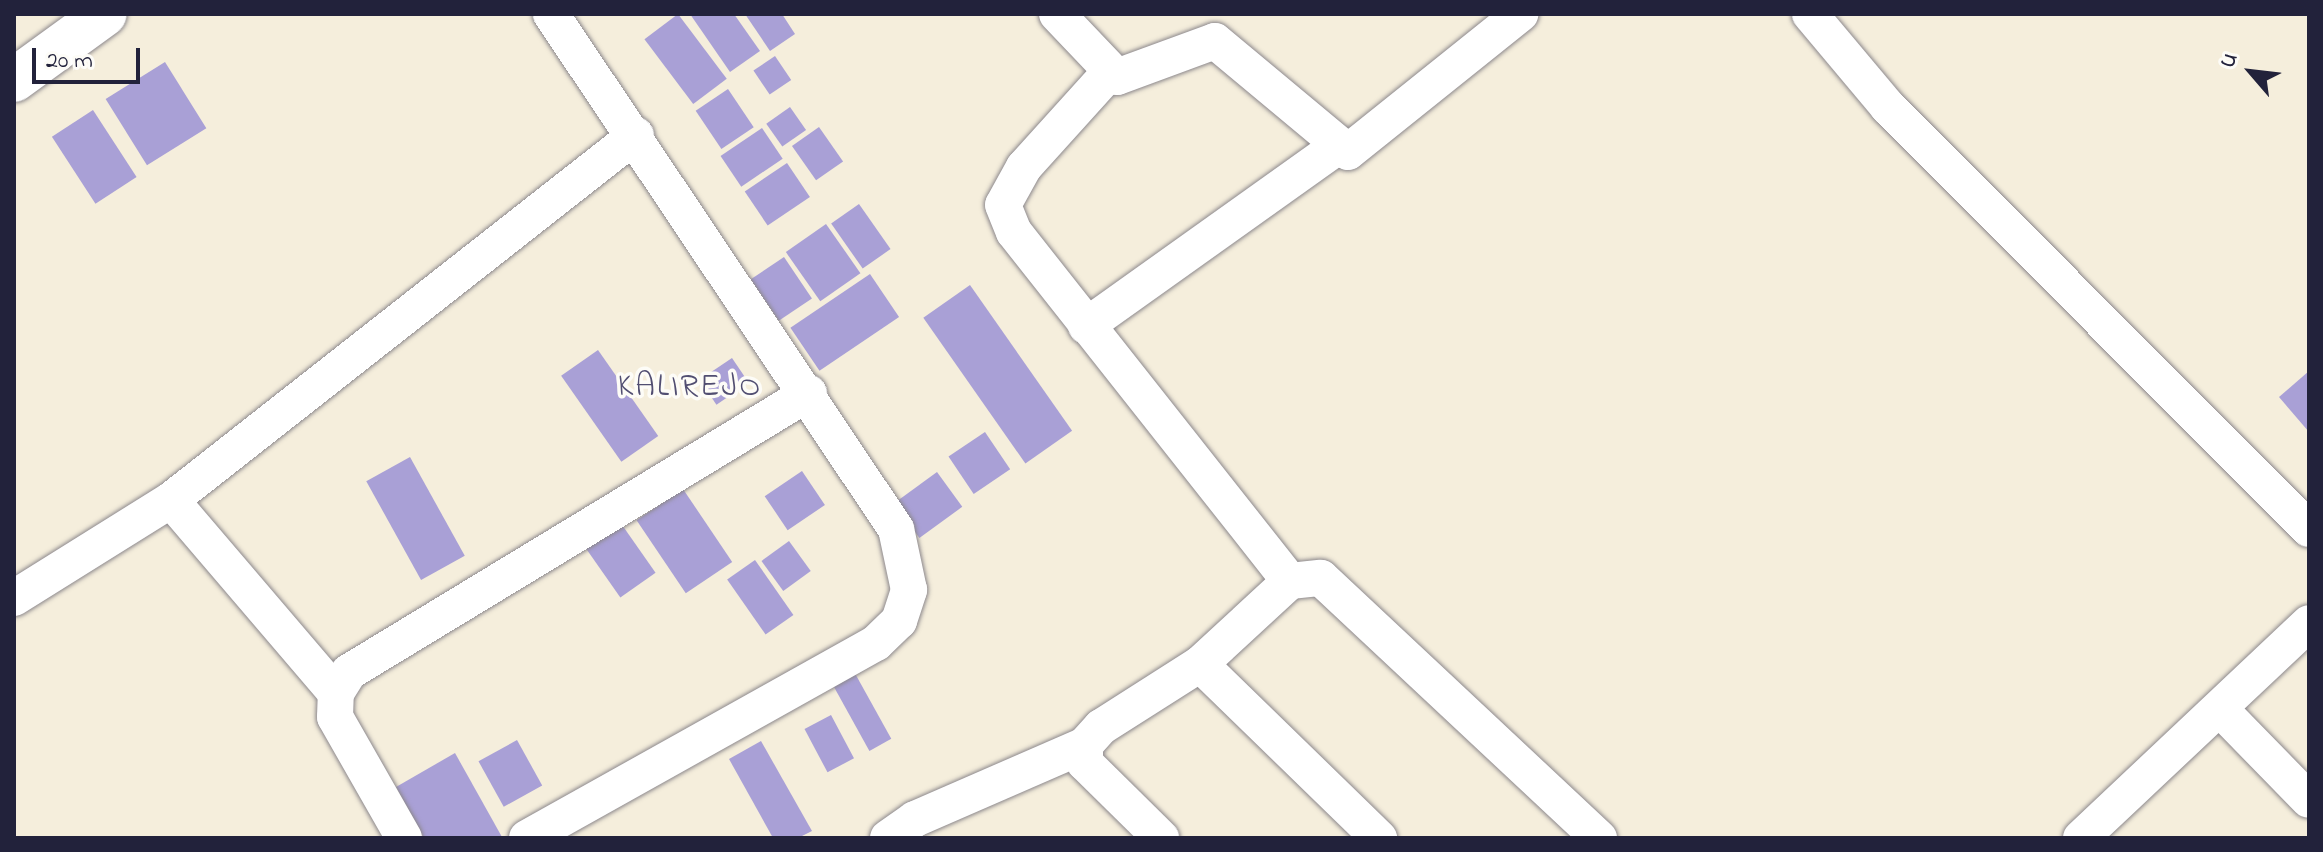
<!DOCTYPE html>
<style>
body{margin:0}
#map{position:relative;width:2323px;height:852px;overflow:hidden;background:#f5eedc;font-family:"Indie Flower",sans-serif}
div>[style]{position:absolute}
.building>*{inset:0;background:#a9a0d6;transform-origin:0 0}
.roads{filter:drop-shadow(0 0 2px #8c888c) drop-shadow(0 0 2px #8c888c)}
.street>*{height:36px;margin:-18px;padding:0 18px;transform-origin:18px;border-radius:18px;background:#fff}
.secondary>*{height:44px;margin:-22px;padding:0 22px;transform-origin:22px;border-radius:22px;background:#fff}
span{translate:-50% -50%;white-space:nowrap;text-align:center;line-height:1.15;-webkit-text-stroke:7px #fdfcf7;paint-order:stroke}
.quarter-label{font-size:32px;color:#514e71;letter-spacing:2px}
.frame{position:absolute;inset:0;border:16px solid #22223b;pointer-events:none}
.north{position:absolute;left:2211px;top:32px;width:80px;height:80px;-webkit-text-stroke:6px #fdfcf7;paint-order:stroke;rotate:298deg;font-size:22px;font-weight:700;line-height:32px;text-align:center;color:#22223b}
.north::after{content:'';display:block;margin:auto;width:28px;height:36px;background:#22223b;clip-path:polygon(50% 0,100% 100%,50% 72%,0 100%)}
.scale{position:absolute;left:32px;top:48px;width:108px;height:36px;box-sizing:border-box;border:4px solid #22223b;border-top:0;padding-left:10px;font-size:24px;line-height:28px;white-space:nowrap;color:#22223b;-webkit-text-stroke:6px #fdfcf7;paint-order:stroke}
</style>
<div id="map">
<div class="building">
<i style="left:678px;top:14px;width:81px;height:42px;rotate:53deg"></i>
<i style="clip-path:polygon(690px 14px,734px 14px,760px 51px,730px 72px)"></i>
<i style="clip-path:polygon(745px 14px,782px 14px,795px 34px,770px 51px)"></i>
<i style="left:775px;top:56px;width:29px;height:26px;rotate:56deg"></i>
<i style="left:165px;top:62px;width:78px;height:70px;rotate:58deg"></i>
<i style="left:728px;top:89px;width:46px;height:39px;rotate:56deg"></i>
<i style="left:790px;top:107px;width:28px;height:29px;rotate:55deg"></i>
<i style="left:93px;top:110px;width:80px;height:49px;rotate:57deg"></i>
<i style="left:819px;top:127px;width:42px;height:33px;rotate:55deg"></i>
<i style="left:762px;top:128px;width:37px;height:50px;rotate:56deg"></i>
<i style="left:787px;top:163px;width:41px;height:51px;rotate:56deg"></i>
<i style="left:859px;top:204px;width:55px;height:34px;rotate:55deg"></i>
<i style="left:826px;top:224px;width:60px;height:49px;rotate:55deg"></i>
<i style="left:784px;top:257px;width:50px;height:40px;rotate:56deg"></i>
<i style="left:870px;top:274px;width:52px;height:96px;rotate:56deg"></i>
<i style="left:970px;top:285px;width:178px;height:57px;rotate:55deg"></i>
<i style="left:598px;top:350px;width:105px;height:45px;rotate:55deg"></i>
<i style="left:732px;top:358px;width:30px;height:39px;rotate:56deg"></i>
<i style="clip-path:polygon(2309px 371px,2309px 432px,2279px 397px)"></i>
<i style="left:985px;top:432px;width:45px;height:44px;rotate:56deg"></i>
<i style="left:410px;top:457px;width:113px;height:50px;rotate:61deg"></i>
<i style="left:802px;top:471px;width:41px;height:45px;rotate:56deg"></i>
<i style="left:937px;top:472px;width:43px;height:53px;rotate:54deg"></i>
<i style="left:683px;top:489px;width:88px;height:56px;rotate:56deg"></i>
<i style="left:620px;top:522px;width:62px;height:43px;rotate:55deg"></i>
<i style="left:789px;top:541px;width:37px;height:34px;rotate:54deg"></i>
<i style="left:755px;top:560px;width:67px;height:34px;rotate:55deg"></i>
<i style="left:852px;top:668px;width:81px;height:25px;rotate:61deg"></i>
<i style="left:831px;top:715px;width:49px;height:30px;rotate:62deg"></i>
<i style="left:517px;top:740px;width:52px;height:44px;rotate:61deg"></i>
<i style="clip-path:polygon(761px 741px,812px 831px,798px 838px,773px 838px,729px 759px)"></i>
<i style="clip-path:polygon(455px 753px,502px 837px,499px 838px,424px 838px,396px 787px)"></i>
</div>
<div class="roads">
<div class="street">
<i style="left:1057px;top:14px;width:87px;rotate:46.4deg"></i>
<i style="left:1117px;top:77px;width:104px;rotate:-20.2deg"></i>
<i style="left:1215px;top:41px;width:173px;rotate:39.8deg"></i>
<i style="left:1348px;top:152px;width:221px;rotate:-38.7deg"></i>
<i style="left:1810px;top:14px;width:121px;rotate:50deg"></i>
<i style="left:1888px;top:107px;width:596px;rotate:45.07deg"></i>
<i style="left:1109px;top:73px;width:127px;rotate:132.1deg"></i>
<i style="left:1024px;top:167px;width:43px;rotate:118.9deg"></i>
<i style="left:1003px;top:205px;width:29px;rotate:68deg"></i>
<i style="left:1014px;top:232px;width:445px;rotate:51.7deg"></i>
<i style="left:1290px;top:581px;width:122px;rotate:137.3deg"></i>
<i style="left:1200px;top:664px;width:117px;rotate:147.5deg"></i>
<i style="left:1101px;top:727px;width:24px;rotate:132deg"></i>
<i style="left:1085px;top:745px;width:18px;rotate:90deg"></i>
<i style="left:1085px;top:763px;width:107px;rotate:44.6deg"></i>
<i style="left:1086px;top:326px;width:307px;rotate:-35.5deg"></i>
<i style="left:171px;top:500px;width:254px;rotate:49.5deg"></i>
<i style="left:1290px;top:581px;width:31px;rotate:-6deg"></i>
<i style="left:1321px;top:578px;width:381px;rotate:43.1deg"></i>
<i style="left:14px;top:598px;width:185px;rotate:-32deg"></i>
<i style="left:171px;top:500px;width:591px;rotate:-38.13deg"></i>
<i style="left:1200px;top:664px;width:250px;rotate:44.2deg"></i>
<i style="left:2222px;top:711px;width:124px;rotate:45.7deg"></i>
<i style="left:404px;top:838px;width:139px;rotate:-119.7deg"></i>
<i style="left:335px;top:717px;width:24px;rotate:-88deg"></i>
<i style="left:336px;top:693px;width:25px;rotate:-58deg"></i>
<i style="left:349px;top:672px;width:538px;rotate:-31.24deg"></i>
<i style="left:527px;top:838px;width:400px;rotate:-29.2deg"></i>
<i style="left:876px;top:643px;width:32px;rotate:-44deg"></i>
<i style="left:899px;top:621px;width:33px;rotate:-72deg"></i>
<i style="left:909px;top:590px;width:62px;rotate:-102deg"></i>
<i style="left:896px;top:529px;width:620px;rotate:-123.82deg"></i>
<i style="left:888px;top:838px;width:33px;rotate:-35deg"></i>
<i style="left:915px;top:819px;width:185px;rotate:-23.5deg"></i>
<i style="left:2081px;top:838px;width:313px;rotate:-43.3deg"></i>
</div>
<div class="secondary">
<i style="left:14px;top:80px;width:112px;rotate:-36deg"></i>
</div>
</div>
<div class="quarter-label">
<span style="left:690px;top:388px">KALIREJO</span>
</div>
<div class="frame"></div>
<div class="north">U</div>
<div class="scale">20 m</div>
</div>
